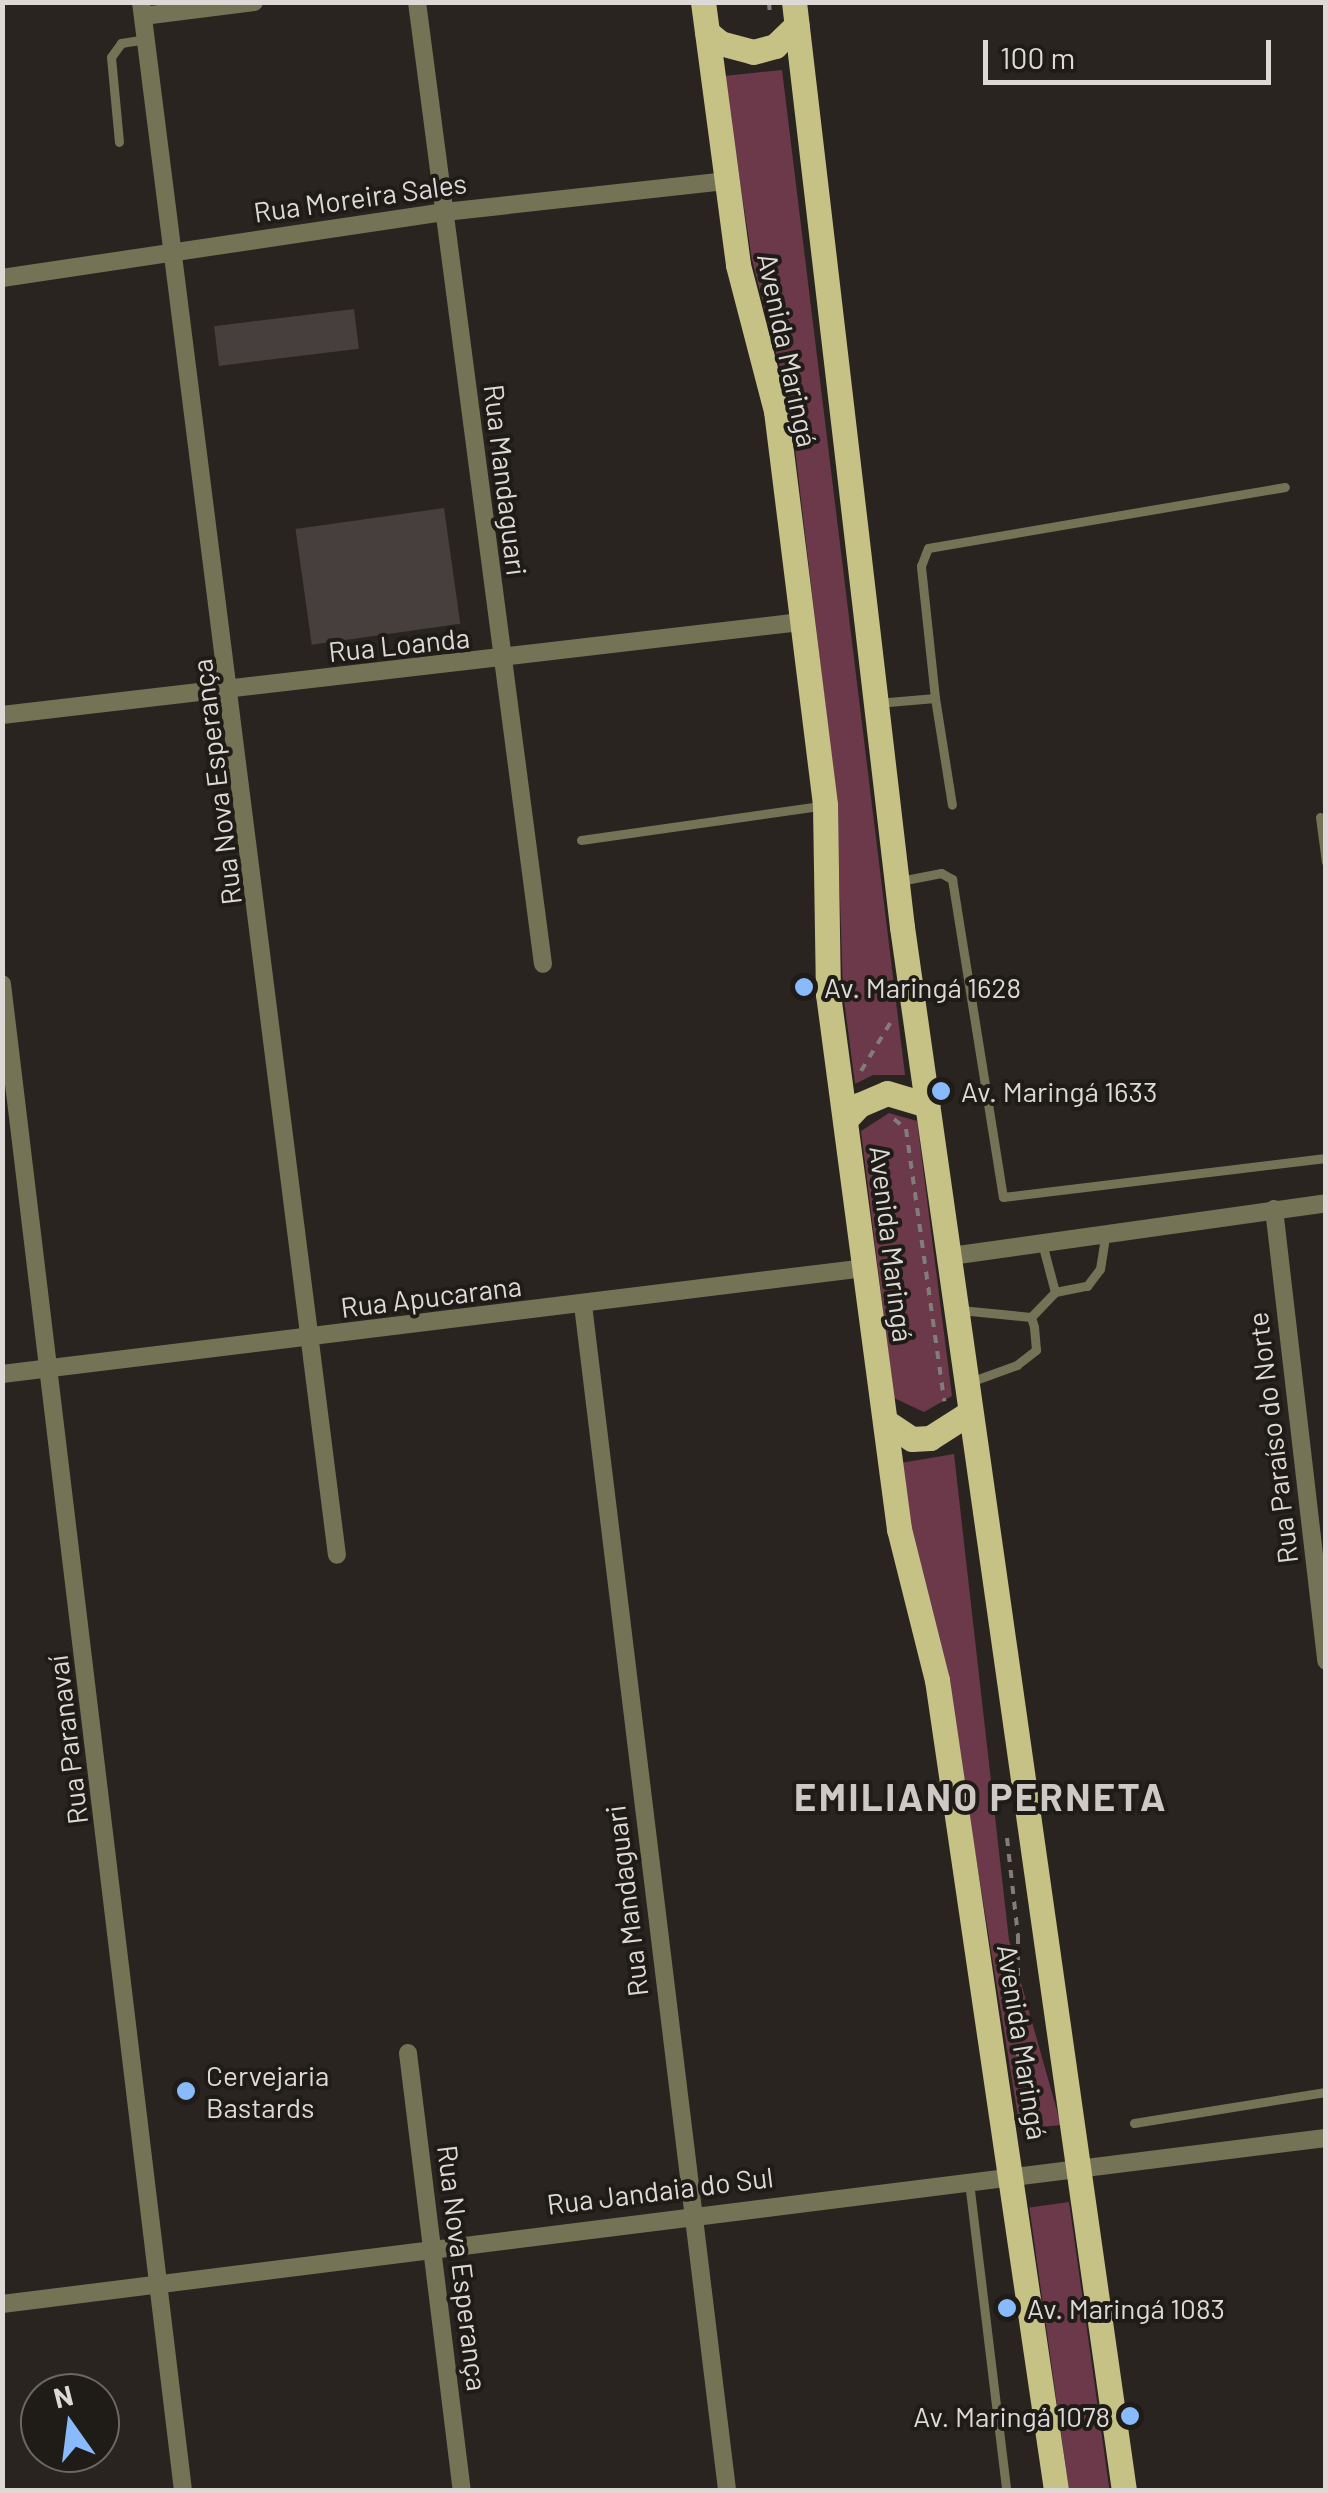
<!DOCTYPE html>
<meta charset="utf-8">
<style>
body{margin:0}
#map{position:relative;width:1328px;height:2493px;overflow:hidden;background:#292420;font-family:Barlow,sans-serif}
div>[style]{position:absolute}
.green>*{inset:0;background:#6b3949;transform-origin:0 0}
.building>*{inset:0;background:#463f3d;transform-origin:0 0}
.path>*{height:4px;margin-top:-2px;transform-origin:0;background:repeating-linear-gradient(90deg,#817d7a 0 8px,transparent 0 16px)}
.service>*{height:9px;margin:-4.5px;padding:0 4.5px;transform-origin:4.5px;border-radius:4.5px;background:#757356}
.minor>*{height:18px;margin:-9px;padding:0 9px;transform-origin:9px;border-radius:9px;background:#757356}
.primary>*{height:25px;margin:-12.5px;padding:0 12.5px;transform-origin:12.5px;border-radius:12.5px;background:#c6c184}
.dots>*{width:28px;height:28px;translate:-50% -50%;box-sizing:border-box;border:5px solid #1f1b17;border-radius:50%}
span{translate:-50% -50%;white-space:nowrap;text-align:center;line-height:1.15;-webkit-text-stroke:8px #1f1b17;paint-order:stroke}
.street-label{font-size:28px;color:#dcd9d6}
.poi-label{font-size:28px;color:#dcd9d6}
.left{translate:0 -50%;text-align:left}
.right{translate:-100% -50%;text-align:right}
.district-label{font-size:38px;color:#cfc9c3;font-weight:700;letter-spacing:2.5px}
.frame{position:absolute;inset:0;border:5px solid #dcd9d6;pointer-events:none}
.north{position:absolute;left:20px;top:2373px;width:100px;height:100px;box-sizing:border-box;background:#1f1b17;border:2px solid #6b6763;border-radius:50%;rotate:346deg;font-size:28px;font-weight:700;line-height:40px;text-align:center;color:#dcd9d6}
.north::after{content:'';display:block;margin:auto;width:35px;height:45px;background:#89bafc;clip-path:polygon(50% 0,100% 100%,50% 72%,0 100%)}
.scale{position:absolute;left:983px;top:40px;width:288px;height:45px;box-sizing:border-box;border:5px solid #dcd9d6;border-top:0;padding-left:12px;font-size:30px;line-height:35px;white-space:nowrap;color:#dcd9d6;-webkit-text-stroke:8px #1f1b17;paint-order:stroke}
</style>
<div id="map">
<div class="green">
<i style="clip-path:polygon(782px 70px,905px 1075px,873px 1075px,855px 1084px,843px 992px,837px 805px,790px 406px,752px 260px,724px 76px)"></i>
<i style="clip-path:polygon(889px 1113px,917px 1121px,952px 1396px,924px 1412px,894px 1398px,861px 1131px)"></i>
<i style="clip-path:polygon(954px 1454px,1009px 1940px,1061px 2125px,1020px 2129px,947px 1679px,909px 1528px,900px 1463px)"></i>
<i style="left:1069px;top:2202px;width:291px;height:40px;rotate:82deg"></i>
</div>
<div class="building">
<i style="left:354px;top:309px;width:40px;height:141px;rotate:83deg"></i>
<i style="left:444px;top:508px;width:117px;height:150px;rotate:82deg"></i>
</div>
<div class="path">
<i style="left:769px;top:2px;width:16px;rotate:86deg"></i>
<i style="left:861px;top:1071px;width:60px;rotate:-58.7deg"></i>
<i style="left:894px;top:1119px;width:16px;rotate:40deg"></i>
<i style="left:906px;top:1129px;width:275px;rotate:82deg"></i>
<i style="left:1007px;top:1838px;width:99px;rotate:83.6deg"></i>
<i style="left:1018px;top:1936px;width:132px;rotate:90deg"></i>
</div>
<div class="service">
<i style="left:119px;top:142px;width:85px;rotate:-95.4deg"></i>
<i style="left:111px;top:57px;width:17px;rotate:-54deg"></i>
<i style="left:121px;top:43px;width:24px;rotate:-9deg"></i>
<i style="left:935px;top:698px;width:108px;rotate:81deg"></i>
<i style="left:877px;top:703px;width:58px;rotate:-4.9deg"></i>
<i style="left:935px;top:698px;width:133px;rotate:-96.1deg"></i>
<i style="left:921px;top:566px;width:19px;rotate:-69deg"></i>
<i style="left:928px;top:548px;width:362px;rotate:-9.7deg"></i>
<i style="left:1320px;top:817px;width:45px;rotate:82.4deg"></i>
<i style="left:581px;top:840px;width:242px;rotate:-8.1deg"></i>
<i style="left:900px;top:881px;width:42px;rotate:-11deg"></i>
<i style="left:941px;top:873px;width:13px;rotate:29deg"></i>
<i style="left:952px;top:879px;width:322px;rotate:80.9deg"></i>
<i style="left:1003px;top:1197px;width:325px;rotate:-6.9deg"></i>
<i style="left:1055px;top:1292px;width:33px;rotate:-11deg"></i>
<i style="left:1087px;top:1286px;width:21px;rotate:-53deg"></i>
<i style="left:1100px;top:1269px;width:33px;rotate:-81deg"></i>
<i style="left:960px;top:1310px;width:71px;rotate:5.6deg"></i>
<i style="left:1031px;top:1317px;width:10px;rotate:73deg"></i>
<i style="left:1034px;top:1327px;width:23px;rotate:85deg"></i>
<i style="left:1036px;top:1350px;width:24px;rotate:142deg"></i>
<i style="left:1017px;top:1365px;width:50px;rotate:160.1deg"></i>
<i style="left:1031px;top:1317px;width:35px;rotate:-46deg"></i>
<i style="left:1055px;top:1292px;width:51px;rotate:-104.9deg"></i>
<i style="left:1134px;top:2123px;width:194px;rotate:-9.2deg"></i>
<i style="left:969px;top:2182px;width:310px;rotate:83.1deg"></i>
</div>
<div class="minor">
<i style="left:141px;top:2px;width:1565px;rotate:82.81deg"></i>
<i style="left:417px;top:2px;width:970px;rotate:82.54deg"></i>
<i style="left:143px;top:16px;width:112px;rotate:-7.2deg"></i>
<i style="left:2px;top:278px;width:448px;rotate:-8.5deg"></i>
<i style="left:445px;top:212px;width:284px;rotate:-6.3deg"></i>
<i style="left:2px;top:715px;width:804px;rotate:-6.64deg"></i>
<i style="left:2px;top:984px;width:1517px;rotate:83.15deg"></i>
<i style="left:1274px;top:1209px;width:455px;rotate:83.4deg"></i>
<i style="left:951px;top:1256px;width:379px;rotate:-8deg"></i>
<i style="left:583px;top:1305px;width:1194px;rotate:83.07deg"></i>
<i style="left:2px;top:1374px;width:869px;rotate:-7deg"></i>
<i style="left:408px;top:2053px;width:440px;rotate:83deg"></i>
<i style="left:2px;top:2304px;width:1334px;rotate:-7.15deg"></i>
</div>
<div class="primary">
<i style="left:703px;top:2px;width:265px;rotate:82.4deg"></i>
<i style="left:738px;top:265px;width:151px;rotate:75.4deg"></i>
<i style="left:776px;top:411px;width:397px;rotate:82.9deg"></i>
<i style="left:825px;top:805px;width:189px;rotate:89.1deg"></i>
<i style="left:828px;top:994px;width:540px;rotate:82.44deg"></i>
<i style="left:899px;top:1529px;width:156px;rotate:75.9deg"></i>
<i style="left:937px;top:1680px;width:819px;rotate:81.64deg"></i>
<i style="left:794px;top:2px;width:931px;rotate:83.34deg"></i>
<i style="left:902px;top:927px;width:1579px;rotate:81.92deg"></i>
<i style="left:707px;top:32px;width:17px;rotate:40deg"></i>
<i style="left:720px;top:43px;width:34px;rotate:15deg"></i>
<i style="left:753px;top:52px;width:23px;rotate:-15deg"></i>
<i style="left:775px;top:46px;width:30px;rotate:-44deg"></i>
<i style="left:846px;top:1119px;width:19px;rotate:-47deg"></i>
<i style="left:859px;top:1105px;width:30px;rotate:-23deg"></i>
<i style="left:887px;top:1093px;width:42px;rotate:16.7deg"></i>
<i style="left:885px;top:1421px;width:32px;rotate:34deg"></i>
<i style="left:912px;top:1439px;width:18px;rotate:-3deg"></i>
<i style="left:930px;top:1438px;width:46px;rotate:-32.7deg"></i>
</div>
<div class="dots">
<i style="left:804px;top:987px;background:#89bafc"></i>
<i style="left:941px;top:1091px;background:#89bafc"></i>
<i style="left:186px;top:2091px;background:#89bafc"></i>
<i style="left:1007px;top:2308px;background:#89bafc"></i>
<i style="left:1130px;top:2416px;background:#89bafc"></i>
</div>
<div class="street-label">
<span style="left:360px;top:197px;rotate:-8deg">Rua Moreira Sales</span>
<span style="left:788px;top:350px;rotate:78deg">Avenida Maringá</span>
<span style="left:506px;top:480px;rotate:83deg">Rua Mandaguari</span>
<span style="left:399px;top:644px;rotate:-6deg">Rua Loanda</span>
<span style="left:216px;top:782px;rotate:-97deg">Rua Nova Esperança</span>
<span style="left:892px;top:1244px;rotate:83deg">Avenida Maringá</span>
<span style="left:431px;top:1296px;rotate:-7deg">Rua Apucarana</span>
<span style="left:1272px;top:1438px;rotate:-97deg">Rua Paraíso do Norte</span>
<span style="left:67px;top:1740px;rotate:-97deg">Rua Paranavaí</span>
<span style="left:626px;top:1901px;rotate:-97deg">Rua Mandaguari</span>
<span style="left:1023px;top:2042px;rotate:81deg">Avenida Maringá</span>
<span style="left:660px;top:2190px;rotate:-7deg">Rua Jandaia do Sul</span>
<span style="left:463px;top:2268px;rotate:83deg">Rua Nova Esperança</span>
</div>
<div class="poi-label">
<span class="left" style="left:824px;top:987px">Av. Maringá 1628</span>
<span class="left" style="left:961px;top:1091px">Av. Maringá 1633</span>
<span class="left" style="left:206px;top:2091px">Cervejaria<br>Bastards</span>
<span class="left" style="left:1027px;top:2308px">Av. Maringá 1083</span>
<span class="right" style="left:1110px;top:2416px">Av. Maringá 1078</span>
</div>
<div class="district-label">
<span style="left:981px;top:1797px">EMILIANO PERNETA</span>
</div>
<div class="frame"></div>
<div class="north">N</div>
<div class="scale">100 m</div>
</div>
